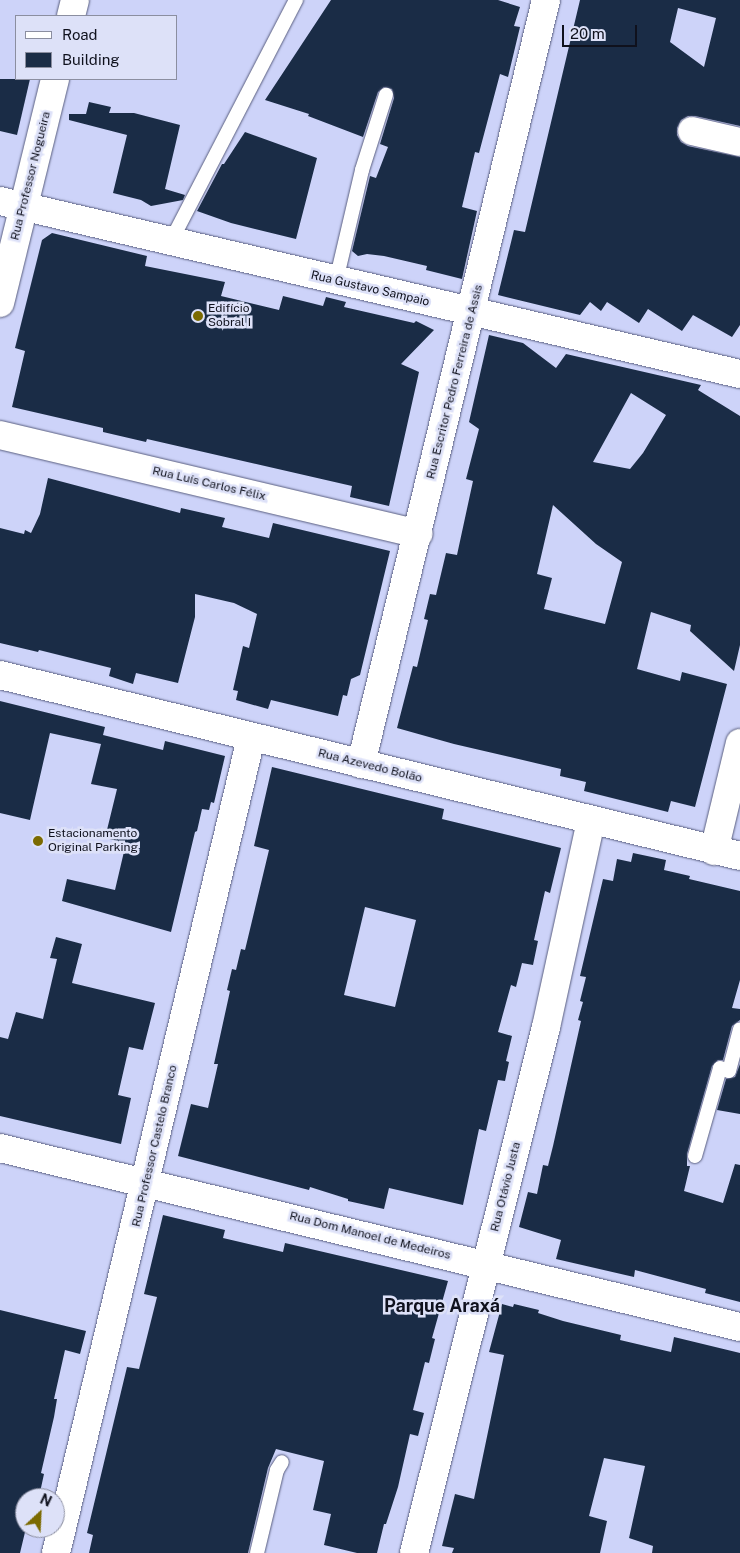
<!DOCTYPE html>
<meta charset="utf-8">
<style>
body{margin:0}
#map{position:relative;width:740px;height:1553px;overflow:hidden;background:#cdd3f9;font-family:"Public Sans",sans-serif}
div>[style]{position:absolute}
.building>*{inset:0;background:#1a2c46}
.roads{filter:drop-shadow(0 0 1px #595e7f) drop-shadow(0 0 1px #595e7f)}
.service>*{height:14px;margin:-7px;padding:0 7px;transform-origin:7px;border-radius:7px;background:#fff}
.minor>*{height:28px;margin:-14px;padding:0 14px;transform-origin:14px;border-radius:14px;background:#fff}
.tertiary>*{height:28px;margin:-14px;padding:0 14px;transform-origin:14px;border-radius:14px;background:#fff}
.dots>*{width:14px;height:14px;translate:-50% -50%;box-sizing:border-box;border:2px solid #dde1f8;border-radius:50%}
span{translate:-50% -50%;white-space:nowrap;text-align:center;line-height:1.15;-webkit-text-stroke:5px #dde1f8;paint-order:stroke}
.street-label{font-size:12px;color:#0f111d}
.poi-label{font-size:12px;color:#0f111d}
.left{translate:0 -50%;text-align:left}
.district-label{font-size:18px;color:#0f111d;font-weight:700}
.legend{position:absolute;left:15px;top:15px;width:162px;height:65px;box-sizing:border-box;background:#dde1f8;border:1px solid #8b8ea0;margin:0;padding:6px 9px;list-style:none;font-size:15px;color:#0f111d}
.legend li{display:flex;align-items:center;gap:10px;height:25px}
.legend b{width:25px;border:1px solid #8b8ea0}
.north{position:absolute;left:15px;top:1488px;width:50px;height:50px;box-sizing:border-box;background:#dde1f8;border:1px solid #8b8ea0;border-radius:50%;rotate:25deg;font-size:14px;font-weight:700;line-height:20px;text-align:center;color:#0f111d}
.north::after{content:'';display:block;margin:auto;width:18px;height:22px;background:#7b6a01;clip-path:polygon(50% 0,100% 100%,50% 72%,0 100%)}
.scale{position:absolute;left:562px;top:25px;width:75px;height:22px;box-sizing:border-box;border:2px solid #0f111d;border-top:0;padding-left:6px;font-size:15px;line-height:18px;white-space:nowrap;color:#0f111d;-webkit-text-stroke:4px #dde1f8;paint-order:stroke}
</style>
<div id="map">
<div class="building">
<i style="clip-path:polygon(331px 0,498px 0,520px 7px,514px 26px,520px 27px,508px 77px,500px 74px,479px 153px,475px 152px,462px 207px,477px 211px,462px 279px,426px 270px,427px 266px,384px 256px,367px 254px,358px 256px,352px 251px,370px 176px,376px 178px,388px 147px,380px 144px,394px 98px,392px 89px,384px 87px,378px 92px,363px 137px,308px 116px,309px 114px,265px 100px)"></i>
<i style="clip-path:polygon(evenodd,580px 0,740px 0,740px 126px,695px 116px,688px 116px,681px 120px,677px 128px,677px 135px,681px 142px,688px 146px,740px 157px,740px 325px,732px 337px,693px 315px,682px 331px,648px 309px,639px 323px,607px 302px,601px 311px,590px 302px,580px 315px,498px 295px,514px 230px,525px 232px,580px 0,678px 8px,716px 18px,704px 67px,670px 42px,678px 8px)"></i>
<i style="clip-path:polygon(0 79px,30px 79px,17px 135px,0 131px)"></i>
<i style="clip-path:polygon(89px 102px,111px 107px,109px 113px,134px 113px,180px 125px,165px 189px,185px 195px,183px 200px,151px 206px,141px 200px,113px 193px,127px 135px,69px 120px,69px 114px,86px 114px)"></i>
<i style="clip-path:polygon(245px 132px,317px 158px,296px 239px,231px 223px,197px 211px,222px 164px,224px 164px)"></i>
<i style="clip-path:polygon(52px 233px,147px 256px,145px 266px,225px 282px,221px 296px,279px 310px,283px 296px,323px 306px,326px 297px,346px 302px,344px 307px,414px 323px,416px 321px,434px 330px,401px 364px,419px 372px,389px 506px,350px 497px,352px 486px,147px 439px,146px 442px,103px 432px,103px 428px,12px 407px,25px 351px,15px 348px,42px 240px)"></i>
<i style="clip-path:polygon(evenodd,489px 335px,523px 343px,556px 368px,566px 354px,701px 385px,698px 390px,740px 416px,740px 645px,734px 671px,690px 631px,691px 625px,651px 612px,637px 669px,680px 681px,682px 672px,727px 684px,695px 807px,671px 801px,668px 812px,584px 791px,586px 782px,560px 776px,561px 769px,454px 744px,397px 728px,413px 666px,417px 667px,428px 620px,424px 619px,430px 594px,436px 595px,446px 553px,457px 555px,473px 481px,466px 479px,479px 429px,469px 422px,489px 335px,631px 393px,666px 415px,643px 453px,630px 469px,593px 462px,631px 393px,489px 335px,553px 505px,596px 544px,622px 562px,605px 624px,544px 609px,552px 578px,537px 574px,553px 505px)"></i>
<i style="clip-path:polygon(48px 478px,180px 513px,181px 508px,225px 518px,222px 527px,269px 538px,273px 523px,390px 551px,360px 675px,351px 679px,347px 696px,343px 695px,338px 716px,271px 700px,268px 709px,236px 700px,238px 691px,233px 690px,243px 646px,249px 648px,257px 614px,234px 603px,195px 594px,195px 617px,178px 683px,136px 673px,133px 684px,109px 676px,111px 668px,39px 650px,38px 652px,0 643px,0 528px,24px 534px,25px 530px,31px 533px,40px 514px)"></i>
<i style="clip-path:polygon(0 701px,105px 727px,103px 735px,163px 750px,165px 741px,225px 756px,214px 803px,211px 802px,209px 810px,202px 809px,197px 831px,195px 832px,171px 932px,62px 901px,67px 879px,115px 890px,126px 843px,105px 838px,117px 789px,91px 784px,101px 744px,50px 733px,30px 820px,0 813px)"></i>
<i style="clip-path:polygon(evenodd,272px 767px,444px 809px,442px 819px,561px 848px,550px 893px,545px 891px,534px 940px,538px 941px,533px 965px,522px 963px,516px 987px,511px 985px,498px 1032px,512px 1036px,506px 1061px,509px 1062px,505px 1081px,498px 1080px,486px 1131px,479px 1129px,463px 1205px,389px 1188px,384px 1209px,348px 1201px,348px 1199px,310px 1187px,309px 1190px,178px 1156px,191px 1104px,208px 1108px,218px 1064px,214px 1064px,230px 991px,227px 990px,232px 969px,236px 970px,241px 949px,245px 950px,269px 850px,254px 846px,272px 767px,365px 907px,416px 920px,395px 1007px,344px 995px,365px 907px)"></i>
<i style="clip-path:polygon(633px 853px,666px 860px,664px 870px,690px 876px,689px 879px,740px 891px,740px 980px,732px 1008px,740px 1009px,740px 1020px,732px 1026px,723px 1060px,718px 1060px,712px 1066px,687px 1154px,687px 1166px,690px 1166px,684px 1191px,723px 1203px,735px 1164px,740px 1165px,740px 1302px,705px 1293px,706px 1289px,635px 1270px,634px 1277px,556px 1259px,561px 1240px,519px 1227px,528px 1192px,537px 1194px,543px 1165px,548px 1166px,553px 1146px,581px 1021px,578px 1020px,583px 1002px,580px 1001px,586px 977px,580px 976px,603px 879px,613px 881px,617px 859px,631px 862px)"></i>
<i style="clip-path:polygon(56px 937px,82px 944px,72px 983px,155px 1003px,143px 1050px,129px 1047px,118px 1095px,131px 1098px,121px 1144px,0 1116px,0 1037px,8px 1039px,16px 1012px,43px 1019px,57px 959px,50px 958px)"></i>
<i style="clip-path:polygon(740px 1064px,740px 1114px,717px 1110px,726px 1079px,735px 1077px)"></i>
<i style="clip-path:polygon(163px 1215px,225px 1230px,223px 1238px,283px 1252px,285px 1243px,448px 1281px,432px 1338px,435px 1339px,429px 1363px,425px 1362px,413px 1410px,424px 1413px,418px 1436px,410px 1434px,398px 1487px,386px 1524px,384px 1524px,377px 1553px,357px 1553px,324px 1545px,331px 1514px,313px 1510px,324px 1461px,276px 1449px,268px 1468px,248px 1553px,89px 1553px,93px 1535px,87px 1533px,127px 1367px,139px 1369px,157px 1297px,144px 1294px)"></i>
<i style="clip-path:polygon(502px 1304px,513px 1307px,514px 1304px,539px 1310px,538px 1313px,563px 1321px,621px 1335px,620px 1340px,671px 1352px,674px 1337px,740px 1353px,740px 1553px,652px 1553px,653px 1546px,629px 1538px,645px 1466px,604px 1458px,589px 1516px,607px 1521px,600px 1553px,452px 1553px,454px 1548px,442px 1546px,455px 1494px,474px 1499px,504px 1355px,489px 1352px)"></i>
<i style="clip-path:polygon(0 1310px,86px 1331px,80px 1354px,65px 1350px,54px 1399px,57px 1399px,54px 1417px,41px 1473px,44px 1474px,39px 1497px,25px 1498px,26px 1528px,20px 1553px,0 1553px)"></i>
</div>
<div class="roads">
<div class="service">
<i style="left:170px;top:243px;width:274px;rotate:-62.6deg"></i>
<i style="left:336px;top:281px;width:114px;rotate:-76.8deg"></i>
<i style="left:362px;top:170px;width:79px;rotate:-72.3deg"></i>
<i style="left:695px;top:1156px;width:91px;rotate:-74.1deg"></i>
<i style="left:720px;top:1068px;width:9px;rotate:18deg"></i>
<i style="left:729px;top:1071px;width:43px;rotate:-75.3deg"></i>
<i style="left:257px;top:1553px;width:85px;rotate:-76.5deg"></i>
<i style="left:277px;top:1470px;width:9px;rotate:-58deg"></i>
</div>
<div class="minor">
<i style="left:71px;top:16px;width:16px;rotate:-76deg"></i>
<i style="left:692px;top:131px;width:49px;rotate:12.9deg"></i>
<i style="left:0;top:303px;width:231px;rotate:-76.2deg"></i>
<i style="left:0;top:435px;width:430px;rotate:13.3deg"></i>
<i style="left:361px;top:764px;width:786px;rotate:-76.39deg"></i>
<i style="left:714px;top:851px;width:111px;rotate:-76.5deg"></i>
<i style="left:0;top:1148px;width:761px;rotate:13.6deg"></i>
<i style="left:56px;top:1553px;width:838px;rotate:-76.54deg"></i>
<i style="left:414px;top:1553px;width:542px;rotate:-75.91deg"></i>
<i style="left:546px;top:1027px;width:212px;rotate:-77.7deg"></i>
</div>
<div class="tertiary">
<i style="left:0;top:201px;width:760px;rotate:13.16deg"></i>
<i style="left:0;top:675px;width:762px;rotate:13.74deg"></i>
</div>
</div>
<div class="dots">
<i style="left:198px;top:316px;background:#7b6a01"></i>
<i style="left:38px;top:841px;background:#7b6a01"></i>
</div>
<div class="street-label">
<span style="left:31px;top:176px;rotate:-76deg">Rua Professor Nogueira</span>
<span style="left:370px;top:289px;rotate:13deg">Rua Gustavo Sampaio</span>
<span style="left:455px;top:382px;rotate:-76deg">Rua Escritor Pedro Ferreira de Assis</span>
<span style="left:209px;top:484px;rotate:13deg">Rua Luís Carlos Félix</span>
<span style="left:370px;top:766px;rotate:14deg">Rua Azevedo Bolão</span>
<span style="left:155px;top:1146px;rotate:-77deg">Rua Professor Castelo Branco</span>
<span style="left:506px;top:1187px;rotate:-76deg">Rua Otávio Justa</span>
<span style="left:370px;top:1236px;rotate:14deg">Rua Dom Manoel de Medeiros</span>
</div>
<div class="poi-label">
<span class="left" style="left:208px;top:316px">Edifício<br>Sobral I</span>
<span class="left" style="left:48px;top:841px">Estacionamento<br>Original Parking</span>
</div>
<div class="district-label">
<span style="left:442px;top:1306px">Parque Araxá</span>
</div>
<ul class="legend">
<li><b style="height:6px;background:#fff"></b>Road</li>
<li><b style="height:14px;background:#1a2c46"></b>Building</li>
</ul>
<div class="north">N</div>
<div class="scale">20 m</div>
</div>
